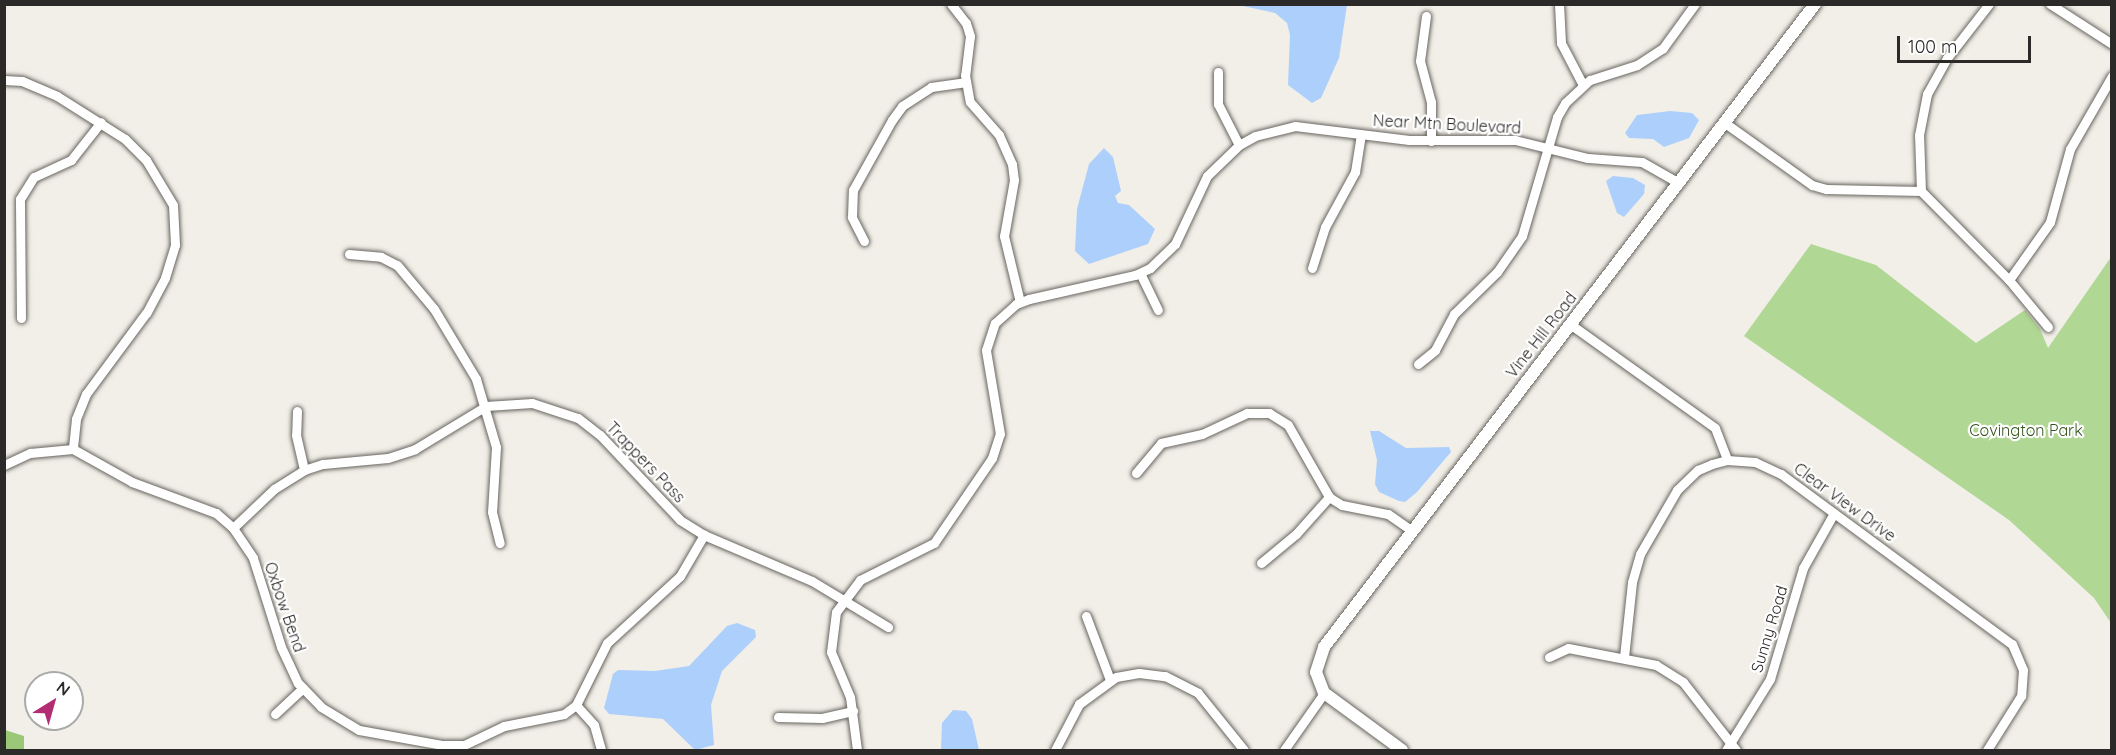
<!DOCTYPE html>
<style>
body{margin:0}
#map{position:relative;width:2116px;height:755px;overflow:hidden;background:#f2efe9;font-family:Quicksand,sans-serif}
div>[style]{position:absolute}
.green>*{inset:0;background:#b0d794}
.forest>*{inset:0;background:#9ac877}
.water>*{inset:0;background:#adcffb}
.roads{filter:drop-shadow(0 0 2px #68655f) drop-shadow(0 0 2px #68655f)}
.minor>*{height:9px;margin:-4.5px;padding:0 4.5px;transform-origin:4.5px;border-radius:4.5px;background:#fff}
.tertiary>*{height:12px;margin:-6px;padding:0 6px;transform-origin:6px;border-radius:6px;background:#fff}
span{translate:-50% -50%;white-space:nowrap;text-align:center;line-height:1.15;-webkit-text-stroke:4.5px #fff;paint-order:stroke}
.street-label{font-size:16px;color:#2b2a28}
.park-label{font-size:16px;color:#35531c}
.frame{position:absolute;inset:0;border:6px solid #2b2a28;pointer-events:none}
.north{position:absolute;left:24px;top:671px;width:60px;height:60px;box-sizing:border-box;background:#fff;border:2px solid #aaaaa9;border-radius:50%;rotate:37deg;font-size:16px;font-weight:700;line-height:24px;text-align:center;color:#2b2a28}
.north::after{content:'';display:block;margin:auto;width:21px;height:27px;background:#b32d73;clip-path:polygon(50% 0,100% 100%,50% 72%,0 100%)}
.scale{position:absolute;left:1897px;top:36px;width:134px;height:27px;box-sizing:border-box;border:3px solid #2b2a28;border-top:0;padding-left:8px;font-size:18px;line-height:21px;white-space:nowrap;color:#2b2a28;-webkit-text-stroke:4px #fff;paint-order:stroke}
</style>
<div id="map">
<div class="green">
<i style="clip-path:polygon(1811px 244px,1876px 265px,1976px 343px,2025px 310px,2040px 329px,2048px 348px,2111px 257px,2111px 623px,2094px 598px,2009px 520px,1744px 336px)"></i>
</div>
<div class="forest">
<i style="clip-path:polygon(5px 730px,24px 736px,24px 750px,5px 750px)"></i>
</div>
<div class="water">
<i style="clip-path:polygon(1238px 5px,1347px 5px,1339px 58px,1321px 98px,1312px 103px,1288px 85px,1290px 35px,1287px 23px,1275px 13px)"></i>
<i style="clip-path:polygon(1670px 111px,1692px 113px,1699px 120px,1689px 138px,1664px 147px,1653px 139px,1629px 138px,1625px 133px,1637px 115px)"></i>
<i style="clip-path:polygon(1104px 148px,1113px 157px,1121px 191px,1115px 196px,1118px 203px,1129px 205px,1155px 229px,1148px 244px,1089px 264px,1075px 251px,1077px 209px,1089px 164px)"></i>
<i style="clip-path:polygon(1613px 176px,1633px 178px,1645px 185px,1644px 194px,1624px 217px,1617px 213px,1606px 181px)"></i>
<i style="clip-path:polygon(1370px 431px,1379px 431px,1406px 448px,1449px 447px,1451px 452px,1417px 492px,1405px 502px,1399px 501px,1379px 492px,1375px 484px,1377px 460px)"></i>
<i style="clip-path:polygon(737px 623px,755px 630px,756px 637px,722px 671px,711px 705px,714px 745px,695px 750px,663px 719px,609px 714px,604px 708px,613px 674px,618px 670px,655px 671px,689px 666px,727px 626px)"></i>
<i style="clip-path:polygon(953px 710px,966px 711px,972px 719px,979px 750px,941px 750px,942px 723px)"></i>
</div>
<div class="roads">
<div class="minor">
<i style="left:951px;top:4px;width:24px;rotate:52deg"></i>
<i style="left:966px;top:23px;width:14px;rotate:73deg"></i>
<i style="left:970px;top:36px;width:39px;rotate:97deg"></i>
<i style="left:965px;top:75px;width:27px;rotate:80deg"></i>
<i style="left:970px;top:102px;width:44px;rotate:48.7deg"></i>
<i style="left:999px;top:135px;width:32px;rotate:66deg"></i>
<i style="left:1012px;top:164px;width:16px;rotate:83deg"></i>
<i style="left:1014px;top:180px;width:57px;rotate:100.1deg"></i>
<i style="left:1004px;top:236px;width:68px;rotate:76.4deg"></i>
<i style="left:1559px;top:4px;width:39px;rotate:87deg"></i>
<i style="left:1561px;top:43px;width:47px;rotate:62.4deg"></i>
<i style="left:2050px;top:4px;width:74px;rotate:32.8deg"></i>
<i style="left:1426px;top:16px;width:45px;rotate:97.6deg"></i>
<i style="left:1420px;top:61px;width:42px;rotate:75deg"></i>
<i style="left:1431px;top:102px;width:39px;rotate:90deg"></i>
<i style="left:1218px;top:72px;width:32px;rotate:90deg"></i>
<i style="left:1218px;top:104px;width:46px;rotate:62.9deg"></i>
<i style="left:4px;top:80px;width:18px;rotate:3deg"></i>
<i style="left:22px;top:81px;width:38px;rotate:23deg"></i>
<i style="left:57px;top:96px;width:80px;rotate:32.3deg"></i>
<i style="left:125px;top:139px;width:30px;rotate:45deg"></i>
<i style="left:146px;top:160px;width:52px;rotate:59deg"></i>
<i style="left:173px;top:205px;width:40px;rotate:87.1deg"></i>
<i style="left:175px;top:245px;width:34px;rotate:107deg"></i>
<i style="left:165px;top:278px;width:40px;rotate:118deg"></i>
<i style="left:146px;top:313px;width:101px;rotate:126.5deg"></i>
<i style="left:86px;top:394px;width:27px;rotate:112deg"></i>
<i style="left:76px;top:419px;width:30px;rotate:96deg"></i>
<i style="left:1725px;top:123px;width:107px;rotate:35.5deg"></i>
<i style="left:1812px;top:185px;width:15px;rotate:16deg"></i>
<i style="left:1826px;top:189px;width:95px;rotate:1.2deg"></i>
<i style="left:1921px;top:191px;width:125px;rotate:45.3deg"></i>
<i style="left:2009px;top:280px;width:61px;rotate:50.3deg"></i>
<i style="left:1921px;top:191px;width:56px;rotate:-92deg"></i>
<i style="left:1919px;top:135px;width:42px;rotate:-79deg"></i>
<i style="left:1927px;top:94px;width:41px;rotate:-60.9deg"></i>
<i style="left:1947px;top:58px;width:68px;rotate:-52.1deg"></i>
<i style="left:864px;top:241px;width:27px;rotate:-117deg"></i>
<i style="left:852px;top:217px;width:27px;rotate:-88deg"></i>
<i style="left:853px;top:190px;width:80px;rotate:-60.9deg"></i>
<i style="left:892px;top:120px;width:17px;rotate:-54deg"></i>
<i style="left:902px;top:106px;width:35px;rotate:-33deg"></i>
<i style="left:931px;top:87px;width:34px;rotate:-8deg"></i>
<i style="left:349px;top:254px;width:32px;rotate:5deg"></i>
<i style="left:381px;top:257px;width:18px;rotate:27deg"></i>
<i style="left:397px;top:265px;width:57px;rotate:49.9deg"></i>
<i style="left:434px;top:309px;width:82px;rotate:59deg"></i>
<i style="left:476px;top:379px;width:71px;rotate:73.6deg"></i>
<i style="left:496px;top:447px;width:65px;rotate:93.5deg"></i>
<i style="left:492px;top:512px;width:32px;rotate:76deg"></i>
<i style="left:1312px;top:268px;width:43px;rotate:-72.4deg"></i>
<i style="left:1325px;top:227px;width:63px;rotate:-61.4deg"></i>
<i style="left:1355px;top:172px;width:37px;rotate:-81deg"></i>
<i style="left:1140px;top:273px;width:41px;rotate:64.1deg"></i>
<i style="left:2009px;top:280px;width:71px;rotate:-54.7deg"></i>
<i style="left:2050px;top:222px;width:76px;rotate:-74.7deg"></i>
<i style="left:2070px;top:149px;width:84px;rotate:-60.1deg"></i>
<i style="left:21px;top:318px;width:119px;rotate:-90.5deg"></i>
<i style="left:20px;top:199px;width:26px;rotate:-58deg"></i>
<i style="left:34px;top:177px;width:41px;rotate:-24.7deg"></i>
<i style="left:71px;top:160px;width:48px;rotate:-51.7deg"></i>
<i style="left:1570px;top:324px;width:178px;rotate:35.6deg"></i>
<i style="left:1715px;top:428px;width:34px;rotate:69deg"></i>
<i style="left:1418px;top:364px;width:22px;rotate:-39deg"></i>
<i style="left:1435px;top:350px;width:41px;rotate:-62.2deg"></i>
<i style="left:1454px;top:314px;width:60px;rotate:-44.3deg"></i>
<i style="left:1497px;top:272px;width:44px;rotate:-55.2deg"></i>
<i style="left:1522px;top:236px;width:124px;rotate:-73.6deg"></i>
<i style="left:1557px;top:117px;width:16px;rotate:-60deg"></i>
<i style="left:1565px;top:103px;width:34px;rotate:-43deg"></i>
<i style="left:1590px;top:80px;width:49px;rotate:-17.7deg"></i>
<i style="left:1637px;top:65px;width:31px;rotate:-33deg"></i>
<i style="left:1663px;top:48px;width:54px;rotate:-54deg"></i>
<i style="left:297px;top:411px;width:24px;rotate:92deg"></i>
<i style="left:296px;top:435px;width:36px;rotate:77deg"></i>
<i style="left:4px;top:465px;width:29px;rotate:-25deg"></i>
<i style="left:30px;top:453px;width:43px;rotate:-5.3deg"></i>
<i style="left:73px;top:449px;width:68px;rotate:29.2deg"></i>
<i style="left:132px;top:482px;width:90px;rotate:20.3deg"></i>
<i style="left:216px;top:513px;width:23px;rotate:41deg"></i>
<i style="left:233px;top:528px;width:36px;rotate:56deg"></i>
<i style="left:253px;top:558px;width:93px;rotate:72.5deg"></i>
<i style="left:281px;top:647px;width:40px;rotate:65deg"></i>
<i style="left:298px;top:683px;width:33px;rotate:46deg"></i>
<i style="left:321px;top:707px;width:44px;rotate:31.2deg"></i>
<i style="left:359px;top:730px;width:84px;rotate:10.2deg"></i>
<i style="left:442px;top:745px;width:22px"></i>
<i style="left:464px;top:745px;width:44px;rotate:-25.4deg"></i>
<i style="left:504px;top:726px;width:61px;rotate:-11.3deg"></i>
<i style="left:564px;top:714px;width:15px;rotate:-37deg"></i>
<i style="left:576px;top:705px;width:69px;rotate:-63.4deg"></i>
<i style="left:607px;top:643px;width:99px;rotate:-42.5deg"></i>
<i style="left:680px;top:576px;width:48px;rotate:-59.7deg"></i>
<i style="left:1136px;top:473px;width:39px;rotate:-50deg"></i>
<i style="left:1161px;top:443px;width:42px;rotate:-12.4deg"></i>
<i style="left:1202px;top:434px;width:50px;rotate:-25deg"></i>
<i style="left:1247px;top:413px;width:22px"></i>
<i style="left:1269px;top:413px;width:22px;rotate:32deg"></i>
<i style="left:1288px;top:425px;width:83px;rotate:60.3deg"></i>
<i style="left:1329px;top:497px;width:15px;rotate:32deg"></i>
<i style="left:1342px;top:505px;width:47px;rotate:11.1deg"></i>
<i style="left:1388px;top:514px;width:29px;rotate:35deg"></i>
<i style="left:233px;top:528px;width:57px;rotate:-43.6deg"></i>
<i style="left:274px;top:489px;width:36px;rotate:-32deg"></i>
<i style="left:304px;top:470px;width:20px;rotate:-18deg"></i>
<i style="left:323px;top:464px;width:65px;rotate:-5.3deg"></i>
<i style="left:388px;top:458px;width:28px;rotate:-18deg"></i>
<i style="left:415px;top:449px;width:83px;rotate:-31.2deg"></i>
<i style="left:486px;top:406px;width:46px;rotate:-3.7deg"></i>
<i style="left:532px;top:403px;width:48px;rotate:18.1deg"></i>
<i style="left:578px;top:418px;width:28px;rotate:38deg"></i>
<i style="left:600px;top:435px;width:117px;rotate:46.7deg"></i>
<i style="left:680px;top:520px;width:28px;rotate:32deg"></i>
<i style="left:704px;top:535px;width:117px;rotate:23.1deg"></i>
<i style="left:812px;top:581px;width:89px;rotate:31.2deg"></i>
<i style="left:1261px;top:563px;width:45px;rotate:-39.6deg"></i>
<i style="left:1296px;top:534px;width:50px;rotate:-48.3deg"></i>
<i style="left:1086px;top:616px;width:68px;rotate:69.4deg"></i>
<i style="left:1549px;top:657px;width:21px;rotate:-25deg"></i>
<i style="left:1568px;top:648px;width:90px;rotate:10.9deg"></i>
<i style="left:1656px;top:665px;width:32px;rotate:32deg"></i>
<i style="left:1683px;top:682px;width:86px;rotate:52.1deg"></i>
<i style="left:1624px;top:657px;width:75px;rotate:-83.9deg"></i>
<i style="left:1632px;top:582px;width:29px;rotate:-74deg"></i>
<i style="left:1640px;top:554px;width:74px;rotate:-60deg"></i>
<i style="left:1677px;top:490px;width:29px;rotate:-44deg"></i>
<i style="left:1698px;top:470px;width:15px;rotate:-23deg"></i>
<i style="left:1712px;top:464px;width:16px;rotate:-15deg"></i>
<i style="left:1727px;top:460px;width:28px;rotate:4deg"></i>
<i style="left:1755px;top:462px;width:29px;rotate:25deg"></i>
<i style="left:1781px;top:474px;width:287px;rotate:36.4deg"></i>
<i style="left:2012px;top:644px;width:28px;rotate:67deg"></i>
<i style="left:2023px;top:670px;width:26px;rotate:94deg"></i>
<i style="left:2021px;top:696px;width:64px;rotate:122.2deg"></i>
<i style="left:576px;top:705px;width:27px;rotate:48deg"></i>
<i style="left:594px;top:725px;width:26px;rotate:74deg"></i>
<i style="left:275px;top:714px;width:38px;rotate:-43deg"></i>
<i style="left:778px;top:717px;width:44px;rotate:1.3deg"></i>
<i style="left:822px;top:718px;width:32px;rotate:-13deg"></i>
<i style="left:857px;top:750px;width:53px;rotate:-97.5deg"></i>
<i style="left:850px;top:697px;width:49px;rotate:-112.9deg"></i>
<i style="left:831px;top:652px;width:40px;rotate:-82.9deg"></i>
<i style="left:836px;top:612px;width:40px;rotate:-53deg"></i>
<i style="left:860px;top:580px;width:83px;rotate:-26.6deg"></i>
<i style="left:934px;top:543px;width:103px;rotate:-55.7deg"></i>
<i style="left:992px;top:458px;width:25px;rotate:-72deg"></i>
<i style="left:1000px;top:434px;width:85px;rotate:-99.5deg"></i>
<i style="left:986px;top:350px;width:28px;rotate:-72deg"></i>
<i style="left:995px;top:323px;width:28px;rotate:-42deg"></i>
<i style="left:1016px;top:304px;width:14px;rotate:-21deg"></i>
<i style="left:1029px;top:299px;width:109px;rotate:-12.8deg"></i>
<i style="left:1135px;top:275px;width:17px;rotate:-25deg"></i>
<i style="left:1150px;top:268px;width:35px;rotate:-44deg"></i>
<i style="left:1175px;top:244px;width:75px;rotate:-64.8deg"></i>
<i style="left:1207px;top:176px;width:45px;rotate:-44.1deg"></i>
<i style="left:1239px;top:145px;width:18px;rotate:-29deg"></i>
<i style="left:1255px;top:136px;width:41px;rotate:-14deg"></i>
<i style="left:1295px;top:126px;width:115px;rotate:7deg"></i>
<i style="left:1409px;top:140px;width:106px"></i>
<i style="left:1515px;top:140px;width:75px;rotate:13.9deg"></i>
<i style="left:1588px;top:158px;width:54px;rotate:4.2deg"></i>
<i style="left:1642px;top:162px;width:43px;rotate:29.6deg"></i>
<i style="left:1055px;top:750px;width:52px;rotate:-62.4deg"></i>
<i style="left:1079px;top:704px;width:46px;rotate:-36.1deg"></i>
<i style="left:1116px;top:677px;width:23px;rotate:-10deg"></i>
<i style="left:1139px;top:673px;width:26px;rotate:7deg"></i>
<i style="left:1165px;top:676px;width:37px;rotate:27deg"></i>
<i style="left:1198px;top:693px;width:73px;rotate:51.1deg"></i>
<i style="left:1284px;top:750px;width:70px;rotate:-54.9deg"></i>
<i style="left:1726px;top:750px;width:84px;rotate:-58.2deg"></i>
<i style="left:1770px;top:679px;width:116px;rotate:-73.4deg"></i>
<i style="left:1803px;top:568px;width:63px;rotate:-60.6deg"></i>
</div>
<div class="tertiary">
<i style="left:1402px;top:750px;width:97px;rotate:-143.8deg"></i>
<i style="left:1324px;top:693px;width:22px;rotate:-111deg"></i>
<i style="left:1316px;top:672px;width:26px;rotate:-72deg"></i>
<i style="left:1324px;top:647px;width:809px;rotate:-52.63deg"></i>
</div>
</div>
<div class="street-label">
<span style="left:1447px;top:124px;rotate:3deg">Near Mtn Boulevard</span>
<span style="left:1541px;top:335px;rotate:-52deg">Vine Hill Road</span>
<span style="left:646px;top:462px;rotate:46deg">Trappers Pass</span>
<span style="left:1845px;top:502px;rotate:36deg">Clear View Drive</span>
<span style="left:285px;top:607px;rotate:71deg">Oxbow Bend</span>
<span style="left:1769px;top:629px;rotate:-73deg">Sunny Road</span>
</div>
<div class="park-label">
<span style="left:2026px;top:430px">Covington Park</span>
</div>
<div class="frame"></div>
<div class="north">N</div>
<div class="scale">100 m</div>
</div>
